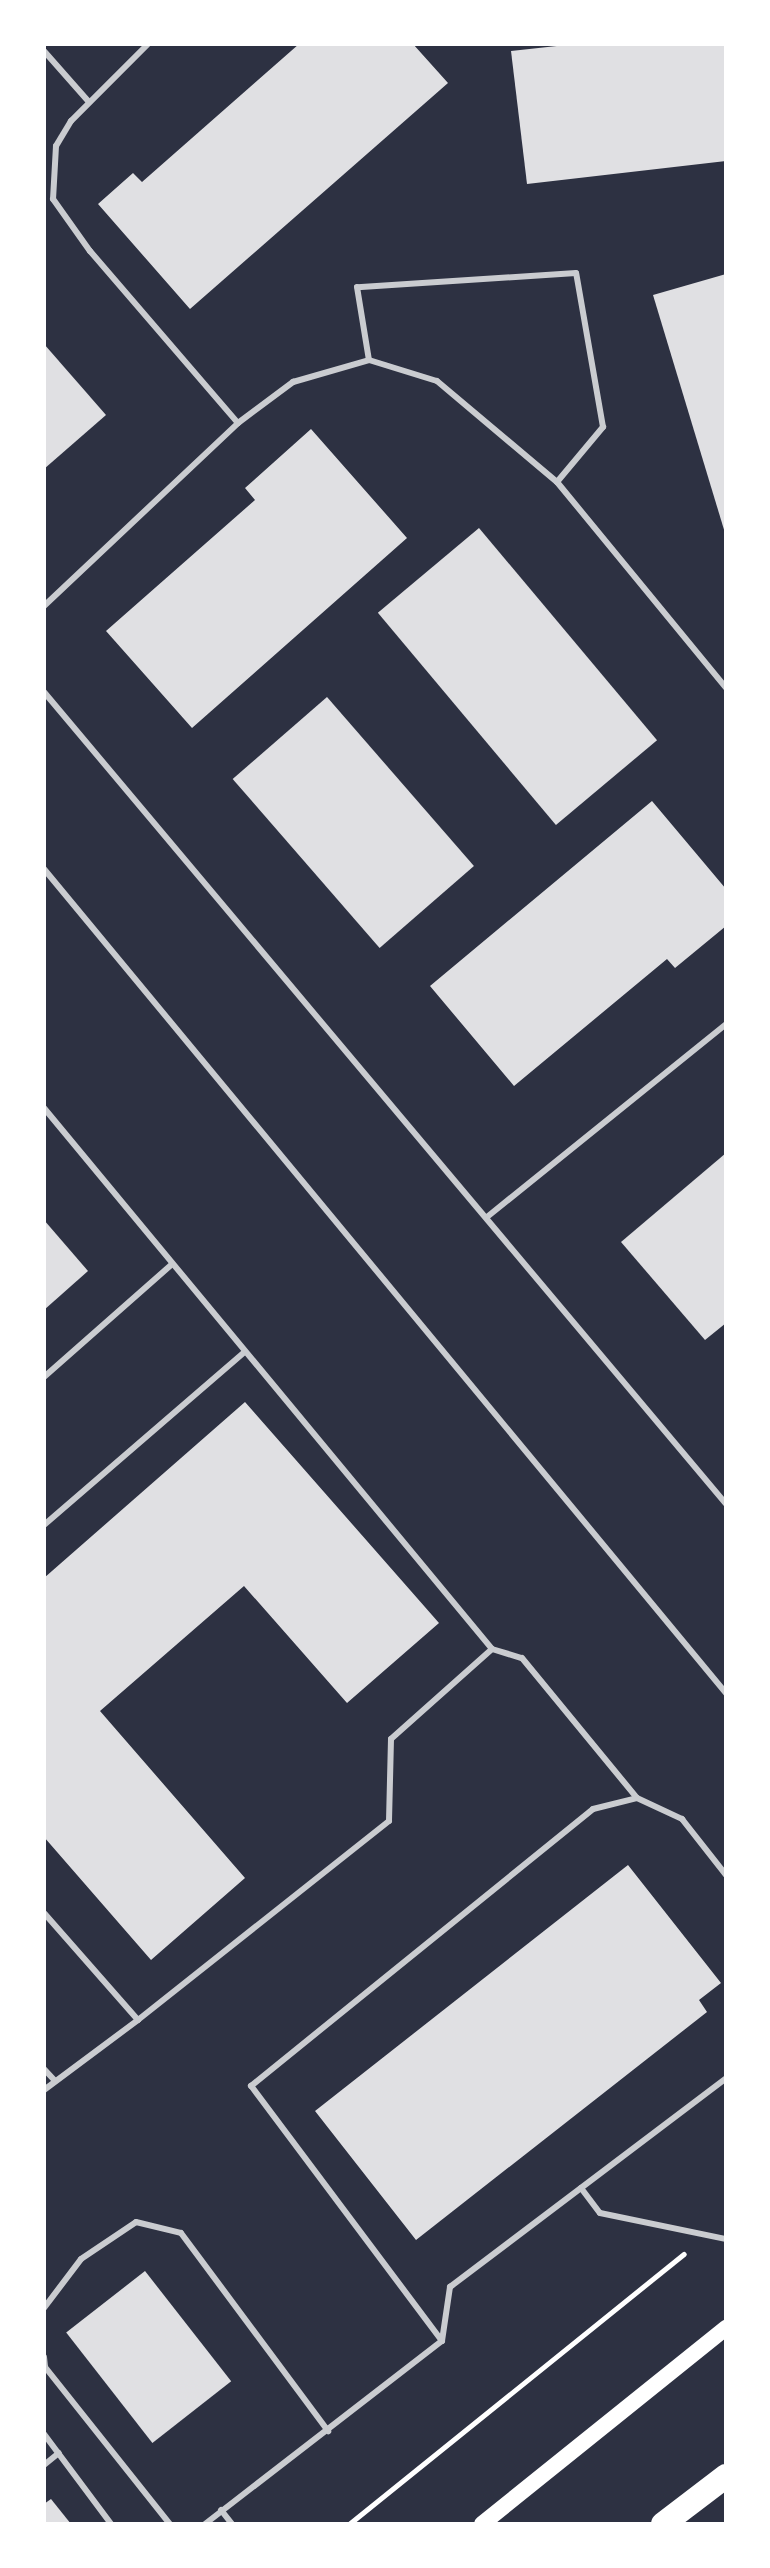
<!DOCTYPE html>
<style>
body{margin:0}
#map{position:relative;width:770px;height:2568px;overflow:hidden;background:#2d3142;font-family:Quicksand,sans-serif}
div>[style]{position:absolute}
.building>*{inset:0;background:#e0e0e3;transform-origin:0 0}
.path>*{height:5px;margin:-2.5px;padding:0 2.5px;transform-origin:2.5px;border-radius:2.5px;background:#fff}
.service>*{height:6px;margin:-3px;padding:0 3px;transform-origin:3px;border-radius:3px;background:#caccd0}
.secondary>*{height:16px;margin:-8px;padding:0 8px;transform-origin:8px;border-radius:8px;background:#fff}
.motorway>*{height:24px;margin:-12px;padding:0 12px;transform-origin:12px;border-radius:12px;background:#fff}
span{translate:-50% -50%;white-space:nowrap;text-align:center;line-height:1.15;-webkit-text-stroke:7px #fff;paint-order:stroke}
.frame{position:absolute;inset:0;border:46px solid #fff;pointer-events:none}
</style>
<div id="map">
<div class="building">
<i style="clip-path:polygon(299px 44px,413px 44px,448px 83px,190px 309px,98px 204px,133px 173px,142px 182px)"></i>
<i style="clip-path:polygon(575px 44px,726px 44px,726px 161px,527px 184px,511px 51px)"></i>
<i style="clip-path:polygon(726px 274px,726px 533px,725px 533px,653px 295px)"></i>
<i style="clip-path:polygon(44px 344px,106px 415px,44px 469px)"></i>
<i style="clip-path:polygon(311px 429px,407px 538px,192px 728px,106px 631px,255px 500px,245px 488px)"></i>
<i style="left:479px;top:528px;width:277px;height:132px;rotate:50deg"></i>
<i style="left:327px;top:697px;width:224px;height:125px;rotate:49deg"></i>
<i style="clip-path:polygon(652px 801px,726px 889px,726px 926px,675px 968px,667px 959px,514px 1086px,430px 986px)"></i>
<i style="clip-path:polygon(726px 1153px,726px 1323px,705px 1340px,621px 1242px)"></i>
<i style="clip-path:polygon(44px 1220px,88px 1271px,44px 1310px)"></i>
<i style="clip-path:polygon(245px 1402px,439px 1623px,347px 1703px,244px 1586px,100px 1711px,245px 1878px,151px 1960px,44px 1837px,44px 1578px)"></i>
<i style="clip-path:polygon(628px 1865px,721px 1983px,699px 2000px,707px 2012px,416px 2240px,315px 2111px)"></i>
<i style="left:145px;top:2271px;width:140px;height:100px;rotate:52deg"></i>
<i style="clip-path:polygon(51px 2499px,71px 2524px,44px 2524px,44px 2504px)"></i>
</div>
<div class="path">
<i style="left:349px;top:2524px;width:430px;rotate:-38.9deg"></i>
</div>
<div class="service">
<i style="left:148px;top:44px;width:109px;rotate:135deg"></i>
<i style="left:71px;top:121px;width:29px;rotate:121deg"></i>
<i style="left:56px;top:146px;width:53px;rotate:93.2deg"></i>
<i style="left:53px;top:199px;width:64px;rotate:54.6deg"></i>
<i style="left:90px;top:251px;width:227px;rotate:49.3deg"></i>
<i style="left:238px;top:423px;width:69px;rotate:-36.7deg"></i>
<i style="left:293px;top:382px;width:79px;rotate:-16.1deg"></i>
<i style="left:369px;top:360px;width:71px;rotate:17.2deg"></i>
<i style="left:437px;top:381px;width:157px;rotate:40.1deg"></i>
<i style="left:557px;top:482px;width:72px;rotate:-50.1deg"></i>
<i style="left:603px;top:427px;width:156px;rotate:-99.9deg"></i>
<i style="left:576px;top:273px;width:219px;rotate:176.3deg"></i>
<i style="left:357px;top:287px;width:74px;rotate:80.7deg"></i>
<i style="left:44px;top:51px;width:68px;rotate:48.6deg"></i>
<i style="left:557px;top:482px;width:266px;rotate:50.6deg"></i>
<i style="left:44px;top:606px;width:267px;rotate:-43.3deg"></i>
<i style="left:44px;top:692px;width:1060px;rotate:49.97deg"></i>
<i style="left:44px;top:869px;width:1070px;rotate:50.39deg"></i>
<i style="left:44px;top:1108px;width:702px;rotate:50.37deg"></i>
<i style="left:492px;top:1649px;width:135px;rotate:138.3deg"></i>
<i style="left:391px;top:1739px;width:82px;rotate:91.4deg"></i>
<i style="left:389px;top:1821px;width:320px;rotate:141.6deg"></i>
<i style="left:138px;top:2020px;width:142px;rotate:-131.3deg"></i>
<i style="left:487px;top:1217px;width:307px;rotate:-38.9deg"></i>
<i style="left:44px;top:1377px;width:169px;rotate:-41.4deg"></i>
<i style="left:44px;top:1525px;width:263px;rotate:-40.8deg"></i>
<i style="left:492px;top:1649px;width:31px;rotate:17deg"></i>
<i style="left:522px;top:1658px;width:181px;rotate:50.6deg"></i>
<i style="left:44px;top:2069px;width:16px;rotate:47deg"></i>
<i style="left:44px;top:2090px;width:117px;rotate:-36.7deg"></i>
<i style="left:581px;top:2188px;width:31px;rotate:53deg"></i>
<i style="left:600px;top:2213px;width:129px;rotate:11.7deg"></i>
<i style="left:44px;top:2308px;width:61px;rotate:-52.9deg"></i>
<i style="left:81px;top:2259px;width:66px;rotate:-33.9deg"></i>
<i style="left:136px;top:2222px;width:46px;rotate:13.7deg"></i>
<i style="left:181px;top:2233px;width:247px;rotate:53.4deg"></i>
<i style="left:442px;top:2341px;width:319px;rotate:-126.8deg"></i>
<i style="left:251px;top:2086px;width:440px;rotate:-39deg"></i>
<i style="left:593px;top:1809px;width:45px;rotate:-14deg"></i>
<i style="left:637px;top:1798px;width:50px;rotate:25deg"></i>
<i style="left:682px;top:1819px;width:71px;rotate:51.8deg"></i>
<i style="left:44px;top:2357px;width:10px;rotate:84deg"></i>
<i style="left:45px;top:2367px;width:201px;rotate:51.5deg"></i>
<i style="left:44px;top:2434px;width:112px;rotate:53.3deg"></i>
<i style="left:44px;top:2465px;width:19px;rotate:-39deg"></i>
<i style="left:221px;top:2510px;width:18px;rotate:52deg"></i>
<i style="left:205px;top:2524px;width:299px;rotate:-37.7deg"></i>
<i style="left:442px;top:2341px;width:55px;rotate:-81.6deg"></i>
<i style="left:450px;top:2287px;width:346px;rotate:-37.1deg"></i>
</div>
<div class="secondary">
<i style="left:482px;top:2524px;width:313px;rotate:-38.8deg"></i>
</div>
<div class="motorway">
<i style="left:663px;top:2524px;width:79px;rotate:-37.3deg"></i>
</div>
<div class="frame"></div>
</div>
